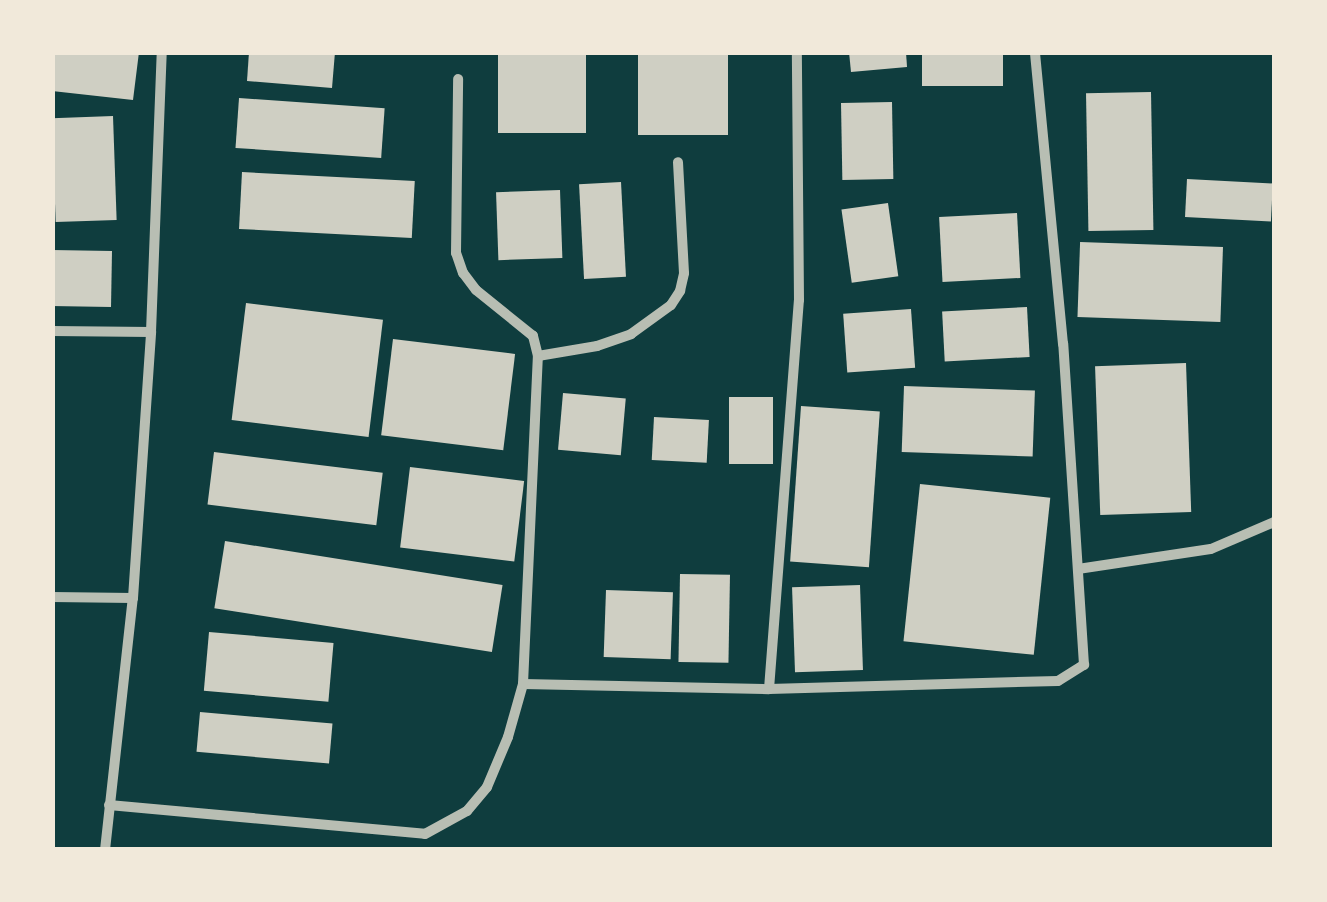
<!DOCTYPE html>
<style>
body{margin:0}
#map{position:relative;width:1327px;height:902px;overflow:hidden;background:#0f3d3e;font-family:"Source Sans 3",sans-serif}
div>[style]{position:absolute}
.building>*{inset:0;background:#cfcfc3;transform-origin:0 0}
.minor>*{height:10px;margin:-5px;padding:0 5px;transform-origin:5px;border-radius:5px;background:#b8beb3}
span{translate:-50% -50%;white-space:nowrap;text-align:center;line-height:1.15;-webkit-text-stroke:10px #f1e9da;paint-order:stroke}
.frame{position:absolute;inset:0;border:55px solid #f1e9da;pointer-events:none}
</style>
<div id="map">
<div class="building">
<i style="clip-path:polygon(52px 52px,139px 52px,133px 100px,52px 91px)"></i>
<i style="clip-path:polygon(249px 52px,335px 52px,332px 88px,247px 81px)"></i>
<i style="left:498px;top:52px;width:88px;height:81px"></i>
<i style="left:638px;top:52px;width:90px;height:83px"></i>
<i style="clip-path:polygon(849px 52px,906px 52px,907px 67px,851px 72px)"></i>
<i style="left:922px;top:52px;width:81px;height:34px"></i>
<i style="left:1151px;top:92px;width:138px;height:65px;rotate:89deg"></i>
<i style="left:239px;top:98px;width:146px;height:50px;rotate:4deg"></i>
<i style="left:892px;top:102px;width:77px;height:51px;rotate:89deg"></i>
<i style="left:113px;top:116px;width:104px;height:61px;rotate:88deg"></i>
<i style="left:242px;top:172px;width:173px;height:57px;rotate:3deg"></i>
<i style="left:1187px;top:179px;width:86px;height:38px;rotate:3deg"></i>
<i style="left:621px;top:182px;width:95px;height:42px;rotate:87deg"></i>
<i style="left:560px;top:190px;width:68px;height:64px;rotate:88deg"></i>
<i style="left:888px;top:203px;width:74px;height:47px;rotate:82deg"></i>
<i style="left:1017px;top:213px;width:65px;height:78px;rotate:87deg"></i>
<i style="left:1223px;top:247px;width:75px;height:143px;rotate:92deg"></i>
<i style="left:112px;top:251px;width:56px;height:60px;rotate:91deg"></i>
<i style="left:246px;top:303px;width:138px;height:118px;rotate:7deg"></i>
<i style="left:1027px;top:307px;width:50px;height:85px;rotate:87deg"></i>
<i style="left:911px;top:309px;width:59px;height:68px;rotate:86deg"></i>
<i style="left:393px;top:339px;width:123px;height:97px;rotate:7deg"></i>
<i style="left:1186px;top:363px;width:149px;height:91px;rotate:88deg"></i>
<i style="left:904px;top:386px;width:131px;height:66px;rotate:2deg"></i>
<i style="left:563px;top:393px;width:63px;height:57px;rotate:5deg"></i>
<i style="left:729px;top:397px;width:44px;height:67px"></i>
<i style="left:801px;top:406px;width:79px;height:156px;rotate:4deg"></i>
<i style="left:654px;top:417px;width:55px;height:43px;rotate:3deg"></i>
<i style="left:214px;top:452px;width:170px;height:53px;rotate:7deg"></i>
<i style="left:410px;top:467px;width:115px;height:81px;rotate:7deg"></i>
<i style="left:920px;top:484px;width:131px;height:158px;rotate:6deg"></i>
<i style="left:225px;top:541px;width:281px;height:68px;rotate:9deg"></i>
<i style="left:680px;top:574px;width:50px;height:88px;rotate:1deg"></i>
<i style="left:860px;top:585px;width:85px;height:68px;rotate:88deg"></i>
<i style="left:606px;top:590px;width:67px;height:67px;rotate:2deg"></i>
<i style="left:209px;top:632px;width:125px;height:59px;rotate:5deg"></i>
<i style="left:200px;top:712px;width:133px;height:40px;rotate:5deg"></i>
</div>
<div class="minor">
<i style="left:52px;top:331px;width:99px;rotate:0.6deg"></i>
<i style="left:538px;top:356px;width:60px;rotate:-9.6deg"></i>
<i style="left:597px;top:346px;width:36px;rotate:-19deg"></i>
<i style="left:631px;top:334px;width:49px;rotate:-35.9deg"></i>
<i style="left:671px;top:305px;width:17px;rotate:-57deg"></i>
<i style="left:680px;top:291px;width:18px;rotate:-77deg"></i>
<i style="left:684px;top:273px;width:111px;rotate:-93.1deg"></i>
<i style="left:1078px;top:569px;width:134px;rotate:-8.6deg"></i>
<i style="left:1211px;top:549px;width:69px;rotate:-23.2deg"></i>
<i style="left:52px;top:597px;width:81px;rotate:0.7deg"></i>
<i style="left:523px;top:684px;width:246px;rotate:1.2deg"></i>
<i style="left:769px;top:689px;width:289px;rotate:-1.6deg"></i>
<i style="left:1058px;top:681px;width:31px;rotate:-32deg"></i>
<i style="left:1084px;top:665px;width:322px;rotate:-93.7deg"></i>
<i style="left:1063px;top:344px;width:293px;rotate:-95.5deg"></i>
<i style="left:769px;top:689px;width:390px;rotate:-85.6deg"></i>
<i style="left:799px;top:300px;width:248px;rotate:-90.5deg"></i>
<i style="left:109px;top:805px;width:317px;rotate:5.2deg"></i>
<i style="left:425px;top:834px;width:48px;rotate:-28.7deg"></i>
<i style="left:467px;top:811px;width:31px;rotate:-50deg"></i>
<i style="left:487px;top:787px;width:54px;rotate:-67.2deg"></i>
<i style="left:508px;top:737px;width:55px;rotate:-74.2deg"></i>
<i style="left:523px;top:684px;width:328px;rotate:-87.4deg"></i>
<i style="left:538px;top:356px;width:21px;rotate:-104deg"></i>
<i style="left:533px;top:336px;width:73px;rotate:-141.1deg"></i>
<i style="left:476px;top:290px;width:21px;rotate:-127deg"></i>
<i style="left:463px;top:273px;width:21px;rotate:-109deg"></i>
<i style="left:456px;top:253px;width:174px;rotate:-89.3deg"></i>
<i style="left:105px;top:850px;width:254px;rotate:-83.7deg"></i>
<i style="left:133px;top:598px;width:267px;rotate:-86.1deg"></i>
<i style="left:151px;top:332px;width:280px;rotate:-87.8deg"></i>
</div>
<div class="frame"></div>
</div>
